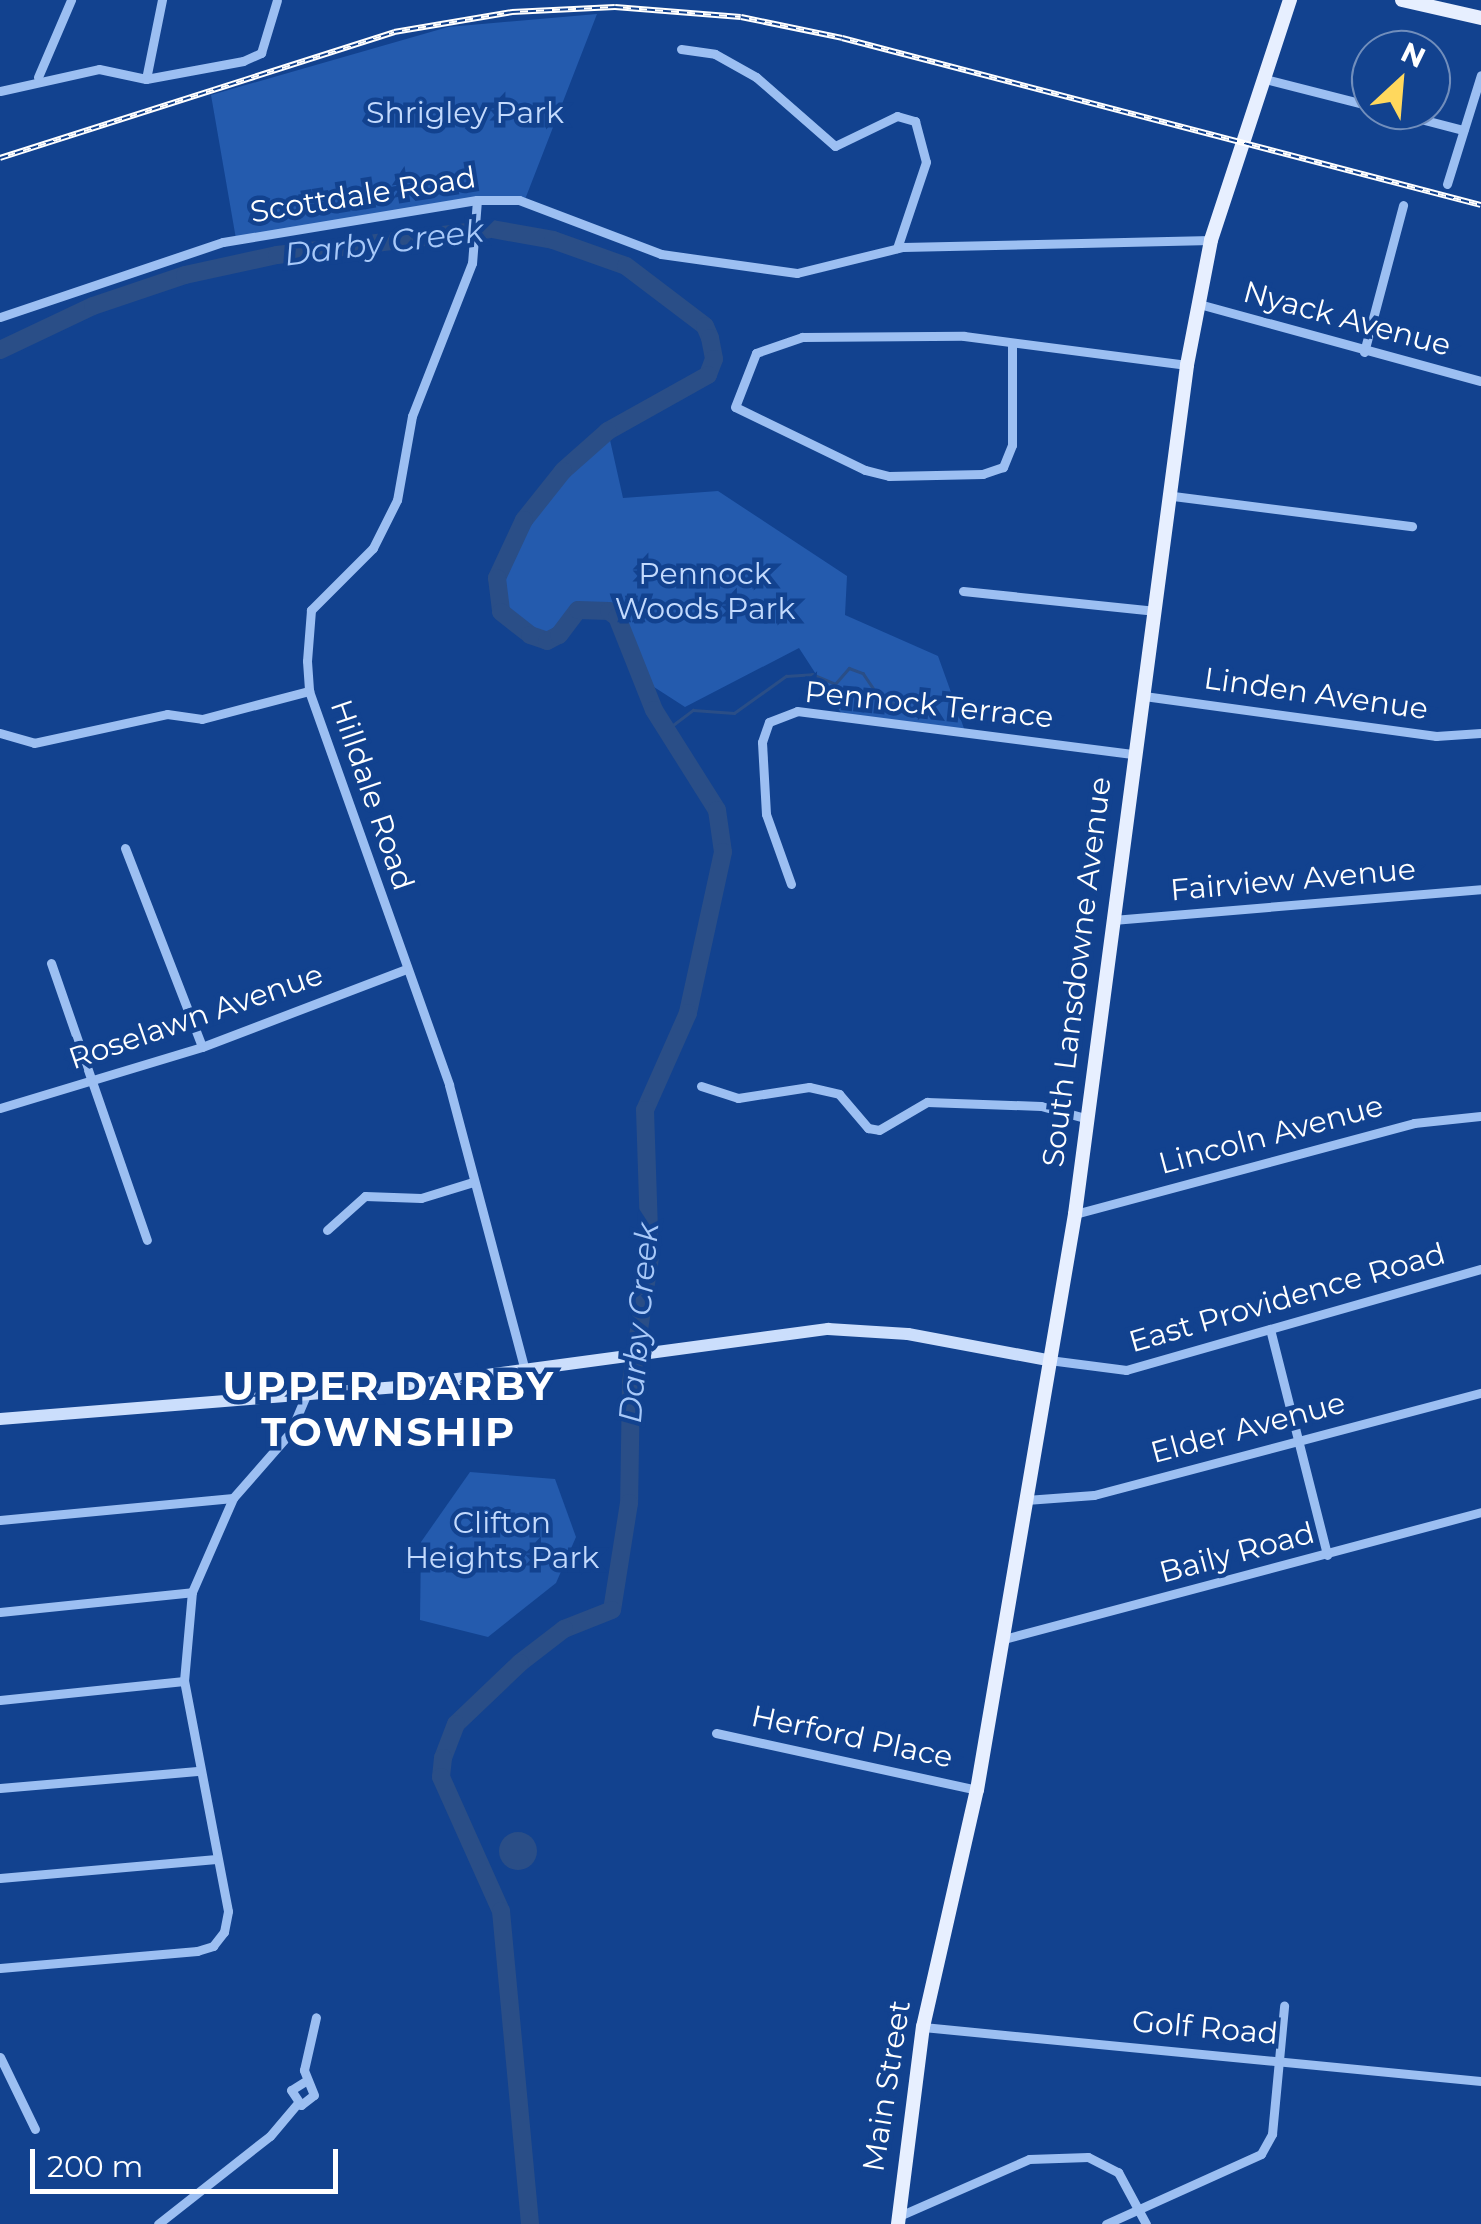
<!DOCTYPE html>
<style>
body{margin:0}
#map{position:relative;width:1481px;height:2224px;overflow:hidden;background:#12428f;font-family:Montserrat,sans-serif}
div>[style]{position:absolute}
.green>*{inset:0;background:#245bae}
.water>*{inset:0;background:#2a4e87}
.round{border-radius:50%}
.stream>*{height:2.5px;margin:-1.25px;padding:0 1.25px;transform-origin:1.25px;border-radius:1.25px;background:#2a4e87}
.river>*{height:18px;margin:-9px;padding:0 9px;transform-origin:9px;border-radius:9px;background:#2a4e87}
.street>*{height:9px;margin:-4.5px;padding:0 4.5px;transform-origin:4.5px;border-radius:4.5px;background:#9cbff2}
.secondary>*{height:12px;margin:-6px;padding:0 6px;transform-origin:6px;border-radius:6px;background:#cbdefc}
.primary>*{height:14px;margin:-7px;padding:0 7px;transform-origin:7px;border-radius:7px;background:#e7efff}
.rail>*{height:6px;margin-top:-3px;transform-origin:0;background:repeating-linear-gradient(90deg,#12428f 0 8px,#fff 0 16px);box-sizing:border-box;border-block:2px solid #fff}
span{translate:-50% -50%;white-space:nowrap;text-align:center;line-height:1.15;-webkit-text-stroke:9px #12428f;paint-order:stroke}
.park-label{font-size:30px;color:#c3dafd}
.street-label{font-size:30px;color:#fff}
.water-label{font-size:32px;color:#a8c9f9;font-style:italic}
.district-label{font-size:40px;color:#fff;font-weight:700;letter-spacing:2.5px}
.north{position:absolute;left:1351px;top:30px;width:100px;height:100px;box-sizing:border-box;background:#12428f;border:2px solid #718ebc;border-radius:50%;rotate:26deg;font-size:28px;font-weight:700;line-height:40px;text-align:center;color:#fff}
.north::after{content:'';display:block;margin:auto;width:35px;height:45px;background:#ffd85d;clip-path:polygon(50% 0,100% 100%,50% 72%,0 100%)}
.scale{position:absolute;left:30px;top:2149px;width:308px;height:45px;box-sizing:border-box;border:5px solid #fff;border-top:0;padding-left:12px;font-size:30px;line-height:35px;white-space:nowrap;color:#fff;-webkit-text-stroke:8px #12428f;paint-order:stroke}
</style>
<div id="map">
<div class="green">
<i style="clip-path:polygon(597px 14px,524px 202px,477px 200px,236px 239px,211px 95px,448px 27px)"></i>
<i style="clip-path:polygon(608px 431px,623px 498px,718px 491px,847px 576px,845px 615px,938px 656px,966px 734px,845px 719px,799px 648px,685px 707px,640px 678px,609px 611px,578px 610px,547px 641px,512px 625px,497px 597px,508px 552px,538px 500px)"></i>
<i style="clip-path:polygon(470px 1472px,555px 1479px,576px 1537px,556px 1583px,488px 1637px,420px 1620px,421px 1542px)"></i>
</div>
<div class="water">
<i class="round" style="left:499px;top:1832px;width:38px;height:38px"></i>
</div>
<div class="stream">
<i style="left:665px;top:731px;width:35px;rotate:-37deg"></i>
<i style="left:693px;top:710px;width:41px;rotate:4.2deg"></i>
<i style="left:734px;top:713px;width:64px;rotate:-35.4deg"></i>
<i style="left:786px;top:676px;width:26px;rotate:-4deg"></i>
<i style="left:812px;top:674px;width:25px;rotate:23deg"></i>
<i style="left:835px;top:684px;width:21px;rotate:-49deg"></i>
<i style="left:849px;top:668px;width:15px;rotate:20deg"></i>
<i style="left:863px;top:673px;width:34px;rotate:56deg"></i>
<i style="left:882px;top:701px;width:26px;rotate:13deg"></i>
</div>
<div class="river">
<i style="left:0;top:350px;width:103px;rotate:-25.3deg"></i>
<i style="left:93px;top:306px;width:97px;rotate:-18.6deg"></i>
<i style="left:185px;top:275px;width:94px;rotate:-12.3deg"></i>
<i style="left:277px;top:255px;width:217px;rotate:-6.9deg"></i>
<i style="left:492px;top:229px;width:62px;rotate:10.2deg"></i>
<i style="left:553px;top:240px;width:77px;rotate:19.6deg"></i>
<i style="left:626px;top:266px;width:99px;rotate:37.2deg"></i>
<i style="left:705px;top:326px;width:13px;rotate:67deg"></i>
<i style="left:710px;top:338px;width:21px;rotate:79deg"></i>
<i style="left:714px;top:359px;width:17px;rotate:111deg"></i>
<i style="left:708px;top:375px;width:115px;rotate:150.8deg"></i>
<i style="left:608px;top:431px;width:60px;rotate:138.4deg"></i>
<i style="left:563px;top:471px;width:63px;rotate:128.5deg"></i>
<i style="left:524px;top:520px;width:64px;rotate:115deg"></i>
<i style="left:497px;top:578px;width:34px;rotate:83deg"></i>
<i style="left:501px;top:612px;width:37px;rotate:38deg"></i>
<i style="left:530px;top:635px;width:18px;rotate:19deg"></i>
<i style="left:547px;top:641px;width:13px;rotate:-27deg"></i>
<i style="left:559px;top:635px;width:31px;rotate:-53deg"></i>
<i style="left:578px;top:610px;width:31px;rotate:2deg"></i>
<i style="left:609px;top:611px;width:10px;rotate:37deg"></i>
<i style="left:617px;top:617px;width:100px;rotate:68.3deg"></i>
<i style="left:654px;top:710px;width:118px;rotate:57.8deg"></i>
<i style="left:717px;top:810px;width:42px;rotate:81.9deg"></i>
<i style="left:723px;top:852px;width:165px;rotate:102.3deg"></i>
<i style="left:688px;top:1013px;width:106px;rotate:113.9deg"></i>
<i style="left:645px;top:1110px;width:147px;rotate:88.1deg"></i>
<i style="left:650px;top:1257px;width:126px;rotate:98.6deg"></i>
<i style="left:631px;top:1382px;width:121px;rotate:90.9deg"></i>
<i style="left:629px;top:1503px;width:108px;rotate:99deg"></i>
<i style="left:612px;top:1610px;width:52px;rotate:158.4deg"></i>
<i style="left:564px;top:1629px;width:56px;rotate:142.3deg"></i>
<i style="left:520px;top:1663px;width:88px;rotate:136.4deg"></i>
<i style="left:456px;top:1724px;width:36px;rotate:111deg"></i>
<i style="left:443px;top:1758px;width:19px;rotate:96deg"></i>
<i style="left:441px;top:1777px;width:147px;rotate:65.9deg"></i>
<i style="left:501px;top:1911px;width:314px;rotate:84.7deg"></i>
</div>
<div class="street">
<i style="left:681px;top:49px;width:34px;rotate:8deg"></i>
<i style="left:715px;top:54px;width:47px;rotate:29.3deg"></i>
<i style="left:756px;top:77px;width:105px;rotate:41.1deg"></i>
<i style="left:835px;top:146px;width:69px;rotate:-25.8deg"></i>
<i style="left:897px;top:116px;width:19px;rotate:16deg"></i>
<i style="left:915px;top:121px;width:42px;rotate:75deg"></i>
<i style="left:926px;top:162px;width:91px;rotate:108.6deg"></i>
<i style="left:38px;top:77px;width:84px;rotate:-66.8deg"></i>
<i style="left:146px;top:79px;width:81px;rotate:-78.6deg"></i>
<i style="left:1265px;top:79px;width:109px;rotate:14.3deg"></i>
<i style="left:0;top:91px;width:101px;rotate:-12.5deg"></i>
<i style="left:99px;top:69px;width:48px;rotate:12deg"></i>
<i style="left:146px;top:79px;width:99px;rotate:-10.5deg"></i>
<i style="left:243px;top:61px;width:20px;rotate:-24deg"></i>
<i style="left:261px;top:53px;width:55px;rotate:-73.2deg"></i>
<i style="left:1386px;top:110px;width:80px;rotate:14.6deg"></i>
<i style="left:1447px;top:184px;width:114px;rotate:-72.7deg"></i>
<i style="left:477px;top:200px;width:63px;rotate:94.5deg"></i>
<i style="left:472px;top:263px;width:164px;rotate:111.4deg"></i>
<i style="left:412px;top:416px;width:85px;rotate:100.1deg"></i>
<i style="left:397px;top:500px;width:54px;rotate:116.6deg"></i>
<i style="left:373px;top:548px;width:88px;rotate:135deg"></i>
<i style="left:311px;top:610px;width:51px;rotate:94.5deg"></i>
<i style="left:307px;top:661px;width:30px;rotate:86deg"></i>
<i style="left:309px;top:691px;width:418px;rotate:70.4deg"></i>
<i style="left:449px;top:1085px;width:292px;rotate:75.1deg"></i>
<i style="left:1199px;top:304px;width:292px;rotate:15.3deg"></i>
<i style="left:0;top:317px;width:235px;rotate:-18.6deg"></i>
<i style="left:223px;top:242px;width:257px;rotate:-9.4deg"></i>
<i style="left:477px;top:200px;width:42px"></i>
<i style="left:519px;top:200px;width:152px;rotate:20.8deg"></i>
<i style="left:661px;top:254px;width:137px;rotate:8deg"></i>
<i style="left:797px;top:273px;width:109px;rotate:-13.8deg"></i>
<i style="left:903px;top:247px;width:308px;rotate:-1.3deg"></i>
<i style="left:1012px;top:346px;width:99px;rotate:90deg"></i>
<i style="left:1012px;top:445px;width:24px;rotate:112deg"></i>
<i style="left:1003px;top:467px;width:21px;rotate:161deg"></i>
<i style="left:983px;top:474px;width:94px;rotate:178.8deg"></i>
<i style="left:889px;top:476px;width:25px;rotate:-166deg"></i>
<i style="left:865px;top:470px;width:144px;rotate:-154.1deg"></i>
<i style="left:735px;top:407px;width:58px;rotate:-68.7deg"></i>
<i style="left:756px;top:353px;width:49px;rotate:-19.2deg"></i>
<i style="left:802px;top:337px;width:162px;rotate:-0.4deg"></i>
<i style="left:964px;top:336px;width:225px;rotate:7.4deg"></i>
<i style="left:1364px;top:352px;width:152px;rotate:-75.1deg"></i>
<i style="left:1173px;top:496px;width:241px;rotate:7.2deg"></i>
<i style="left:963px;top:591px;width:194px;rotate:5.9deg"></i>
<i style="left:1144px;top:696px;width:295px;rotate:7.8deg"></i>
<i style="left:1436px;top:736px;width:45px;rotate:-3.8deg"></i>
<i style="left:0;top:733px;width:35px;rotate:16deg"></i>
<i style="left:34px;top:743px;width:136px;rotate:-12.3deg"></i>
<i style="left:167px;top:714px;width:35px;rotate:8deg"></i>
<i style="left:202px;top:719px;width:111px;rotate:-14.7deg"></i>
<i style="left:125px;top:848px;width:213px;rotate:68.8deg"></i>
<i style="left:791px;top:884px;width:74px;rotate:-109.7deg"></i>
<i style="left:766px;top:814px;width:72px;rotate:-93.2deg"></i>
<i style="left:762px;top:742px;width:21px;rotate:-71deg"></i>
<i style="left:769px;top:722px;width:30px;rotate:-21deg"></i>
<i style="left:797px;top:711px;width:338px;rotate:7.3deg"></i>
<i style="left:1113px;top:920px;width:369px;rotate:-4.8deg"></i>
<i style="left:51px;top:963px;width:293px;rotate:70.9deg"></i>
<i style="left:701px;top:1086px;width:39px;rotate:18deg"></i>
<i style="left:738px;top:1098px;width:72px;rotate:-8.8deg"></i>
<i style="left:809px;top:1087px;width:31px;rotate:13deg"></i>
<i style="left:839px;top:1094px;width:45px;rotate:49.5deg"></i>
<i style="left:868px;top:1128px;width:11px;rotate:10deg"></i>
<i style="left:879px;top:1130px;width:56px;rotate:-30.3deg"></i>
<i style="left:927px;top:1102px;width:114px;rotate:2deg"></i>
<i style="left:1041px;top:1106px;width:46px;rotate:15.3deg"></i>
<i style="left:0;top:1108px;width:211px;rotate:-16.8deg"></i>
<i style="left:202px;top:1047px;width:218px;rotate:-20.9deg"></i>
<i style="left:1075px;top:1214px;width:351px;rotate:-15deg"></i>
<i style="left:1414px;top:1123px;width:67px;rotate:-6deg"></i>
<i style="left:327px;top:1230px;width:51px;rotate:-41.8deg"></i>
<i style="left:365px;top:1196px;width:56px;rotate:2deg"></i>
<i style="left:421px;top:1198px;width:54px;rotate:-17.1deg"></i>
<i style="left:1270px;top:1329px;width:233px;rotate:75.8deg"></i>
<i style="left:1049px;top:1360px;width:78px;rotate:7.4deg"></i>
<i style="left:1126px;top:1370px;width:369px;rotate:-15.9deg"></i>
<i style="left:1026px;top:1500px;width:68px;rotate:-4.2deg"></i>
<i style="left:1094px;top:1495px;width:400px;rotate:-14.8deg"></i>
<i style="left:0;top:1520px;width:234px;rotate:-5.4deg"></i>
<i style="left:0;top:1612px;width:193px;rotate:-5.9deg"></i>
<i style="left:1004px;top:1639px;width:494px;rotate:-14.9deg"></i>
<i style="left:0;top:1700px;width:185px;rotate:-5.9deg"></i>
<i style="left:716px;top:1733px;width:267px;rotate:12.3deg"></i>
<i style="left:0;top:1788px;width:198px;rotate:-4.9deg"></i>
<i style="left:0;top:1878px;width:217px;rotate:-5deg"></i>
<i style="left:0;top:1968px;width:198px;rotate:-4.9deg"></i>
<i style="left:197px;top:1951px;width:17px;rotate:-17deg"></i>
<i style="left:213px;top:1946px;width:18px;rotate:-52deg"></i>
<i style="left:224px;top:1932px;width:21px;rotate:-79deg"></i>
<i style="left:228px;top:1911px;width:234px;rotate:-100.8deg"></i>
<i style="left:184px;top:1681px;width:89px;rotate:-84.9deg"></i>
<i style="left:192px;top:1592px;width:103px;rotate:-66.4deg"></i>
<i style="left:233px;top:1498px;width:86px;rotate:-48.8deg"></i>
<i style="left:290px;top:1433px;width:39px;rotate:-67deg"></i>
<i style="left:923px;top:2027px;width:561px;rotate:5.53deg"></i>
<i style="left:0;top:2057px;width:80px;rotate:64.1deg"></i>
<i style="left:304px;top:2082px;width:15px;rotate:148deg"></i>
<i style="left:291px;top:2090px;width:18px;rotate:56deg"></i>
<i style="left:301px;top:2105px;width:16px;rotate:-38deg"></i>
<i style="left:314px;top:2095px;width:27px;rotate:-112deg"></i>
<i style="left:304px;top:2070px;width:54px;rotate:-77.2deg"></i>
<i style="left:897px;top:2217px;width:144px;rotate:-23.7deg"></i>
<i style="left:1029px;top:2159px;width:59px;rotate:-1.9deg"></i>
<i style="left:1088px;top:2157px;width:34px;rotate:27deg"></i>
<i style="left:1118px;top:2172px;width:59px;rotate:61.7deg"></i>
<i style="left:158px;top:2224px;width:142px;rotate:-38.2deg"></i>
<i style="left:270px;top:2136px;width:42px;rotate:-49.8deg"></i>
<i style="left:1106px;top:2224px;width:170px;rotate:-24.3deg"></i>
<i style="left:1261px;top:2154px;width:23px;rotate:-61deg"></i>
<i style="left:1272px;top:2134px;width:129px;rotate:-84.6deg"></i>
</div>
<div class="secondary">
<i style="left:0;top:1419px;width:399px;rotate:-4.6deg"></i>
<i style="left:398px;top:1387px;width:434px;rotate:-7.7deg"></i>
<i style="left:828px;top:1329px;width:80px;rotate:3.6deg"></i>
<i style="left:908px;top:1334px;width:141px;rotate:10.6deg"></i>
</div>
<div class="primary">
<i style="left:1402px;top:0;width:81px;rotate:12.8deg"></i>
<i style="left:898px;top:2224px;width:199px;rotate:-82.8deg"></i>
<i style="left:923px;top:2027px;width:243px;rotate:-77.2deg"></i>
<i style="left:977px;top:1790px;width:584px;rotate:-80.34deg"></i>
<i style="left:1075px;top:1214px;width:856px;rotate:-82.48deg"></i>
<i style="left:1187px;top:365px;width:127px;rotate:-79.1deg"></i>
<i style="left:1211px;top:240px;width:253px;rotate:-71.8deg"></i>
</div>
<div class="rail">
<i style="left:0;top:158px;width:414px;rotate:-17.7deg"></i>
<i style="left:394px;top:32px;width:120px;rotate:-9.6deg"></i>
<i style="left:512px;top:12px;width:103px;rotate:-2.8deg"></i>
<i style="left:615px;top:7px;width:126px;rotate:4.5deg"></i>
<i style="left:741px;top:17px;width:103px;rotate:11.7deg"></i>
<i style="left:842px;top:38px;width:660px;rotate:14.65deg"></i>
</div>
<div class="park-label">
<span style="left:465px;top:113px">Shrigley Park</span>
<span style="left:705px;top:591px">Pennock<br>Woods Park</span>
<span style="left:502px;top:1540px">Clifton<br>Heights Park</span>
</div>
<div class="street-label">
<span style="left:363px;top:195px;rotate:-9deg">Scottdale Road</span>
<span style="left:1347px;top:319px;rotate:15deg">Nyack Avenue</span>
<span style="left:1316px;top:694px;rotate:8deg">Linden Avenue</span>
<span style="left:929px;top:705px;rotate:6deg">Pennock Terrace</span>
<span style="left:372px;top:795px;rotate:71deg">Hilldale Road</span>
<span style="left:1293px;top:880px;rotate:-5deg">Fairview Avenue</span>
<span style="left:1077px;top:972px;rotate:-83deg">South Lansdowne Avenue</span>
<span style="left:196px;top:1017px;rotate:-19deg">Roselawn Avenue</span>
<span style="left:1271px;top:1135px;rotate:-15deg">Lincoln Avenue</span>
<span style="left:1287px;top:1298px;rotate:-16deg">East Providence Road</span>
<span style="left:1248px;top:1428px;rotate:-15deg">Elder Avenue</span>
<span style="left:1237px;top:1553px;rotate:-15deg">Baily Road</span>
<span style="left:852px;top:1737px;rotate:12deg">Herford Place</span>
<span style="left:1205px;top:2028px;rotate:5deg">Golf Road</span>
<span style="left:887px;top:2086px;rotate:-81deg">Main Street</span>
</div>
<div class="water-label">
<span style="left:384px;top:243px;rotate:-7deg">Darby Creek</span>
<span style="left:639px;top:1323px;rotate:-85deg">Darby Creek</span>
</div>
<div class="district-label">
<span style="left:389px;top:1409px">UPPER DARBY<br>TOWNSHIP</span>
</div>
<div class="north">N</div>
<div class="scale">200 m</div>
</div>
